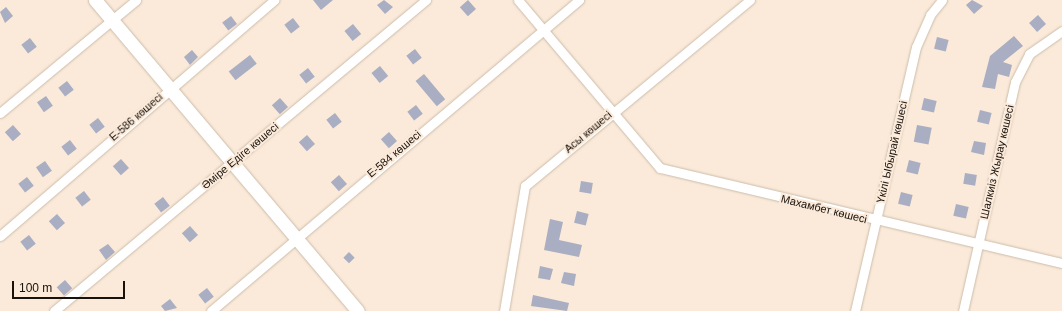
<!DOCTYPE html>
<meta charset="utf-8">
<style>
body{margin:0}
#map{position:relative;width:1062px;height:311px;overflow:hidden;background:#fbead9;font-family:Helvetica,sans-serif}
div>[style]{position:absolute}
.building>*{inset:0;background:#a9aec2;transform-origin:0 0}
.roads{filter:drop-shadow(0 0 1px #ccbcab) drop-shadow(0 0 1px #ccbcab)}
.street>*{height:9px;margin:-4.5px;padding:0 4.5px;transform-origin:4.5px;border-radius:4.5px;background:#fff}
.secondary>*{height:13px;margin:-6.5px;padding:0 6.5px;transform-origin:6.5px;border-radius:6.5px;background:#fff}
span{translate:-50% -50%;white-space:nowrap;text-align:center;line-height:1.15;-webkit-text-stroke:4px #fbead9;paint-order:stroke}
.street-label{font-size:11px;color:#18120c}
.scale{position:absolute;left:12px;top:281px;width:113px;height:18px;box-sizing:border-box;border:2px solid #18120c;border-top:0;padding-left:5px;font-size:12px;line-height:14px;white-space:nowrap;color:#18120c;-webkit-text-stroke:3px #fbead9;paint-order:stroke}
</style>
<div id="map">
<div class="building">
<i style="clip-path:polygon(313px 0,333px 0,321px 10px)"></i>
<i style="clip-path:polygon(384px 0,393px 7px,385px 14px,377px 5px)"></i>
<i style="left:468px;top:0;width:12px;height:11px;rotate:48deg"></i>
<i style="clip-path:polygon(972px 0,983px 6px,974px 14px,966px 5px)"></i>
<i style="clip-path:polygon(6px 7px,13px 16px,5px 23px,0 12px)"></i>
<i style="left:1038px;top:15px;width:12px;height:12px;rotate:48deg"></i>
<i style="left:231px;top:16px;width:10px;height:11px;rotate:53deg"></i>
<i style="left:293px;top:18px;width:11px;height:11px;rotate:52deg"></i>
<i style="left:353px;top:24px;width:13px;height:11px;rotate:51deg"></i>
<i style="clip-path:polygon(1014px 36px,1023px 46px,1003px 62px,1012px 65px,1009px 77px,998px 74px,995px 89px,982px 87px,990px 56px)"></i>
<i style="left:937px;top:37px;width:12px;height:12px;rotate:14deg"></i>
<i style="left:30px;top:38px;width:11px;height:11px;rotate:52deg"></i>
<i style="left:415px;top:49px;width:11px;height:11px;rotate:52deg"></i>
<i style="clip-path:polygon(192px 50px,198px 57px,190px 65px,184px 57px)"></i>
<i style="left:250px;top:55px;width:11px;height:27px;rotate:52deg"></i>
<i style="left:380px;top:66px;width:13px;height:11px;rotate:51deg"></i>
<i style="left:308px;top:68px;width:11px;height:11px;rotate:52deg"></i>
<i style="left:424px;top:74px;width:33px;height:11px;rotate:50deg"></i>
<i style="left:67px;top:81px;width:11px;height:11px;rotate:52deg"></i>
<i style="left:46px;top:96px;width:12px;height:11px;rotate:55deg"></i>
<i style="left:280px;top:98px;width:12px;height:11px;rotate:48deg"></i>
<i style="left:924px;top:98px;width:13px;height:12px;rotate:13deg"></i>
<i style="left:416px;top:105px;width:11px;height:11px;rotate:52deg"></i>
<i style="left:980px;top:110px;width:12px;height:12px;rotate:14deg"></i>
<i style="left:335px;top:113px;width:11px;height:11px;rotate:52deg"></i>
<i style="left:98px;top:118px;width:11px;height:11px;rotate:52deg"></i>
<i style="left:13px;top:125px;width:12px;height:11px;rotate:48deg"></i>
<i style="left:917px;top:125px;width:15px;height:17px;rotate:11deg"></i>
<i style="left:389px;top:132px;width:12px;height:11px;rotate:48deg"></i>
<i style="left:307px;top:135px;width:12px;height:11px;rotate:48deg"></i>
<i style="left:70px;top:140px;width:11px;height:11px;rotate:52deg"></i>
<i style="clip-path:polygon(974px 141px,986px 143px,984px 155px,971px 152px)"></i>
<i style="left:121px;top:159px;width:12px;height:11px;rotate:48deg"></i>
<i style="left:909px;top:160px;width:12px;height:12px;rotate:14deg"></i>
<i style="left:45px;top:161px;width:12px;height:11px;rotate:55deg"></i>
<i style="left:965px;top:173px;width:12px;height:11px;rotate:9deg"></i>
<i style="left:339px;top:175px;width:12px;height:11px;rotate:48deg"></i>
<i style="left:27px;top:177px;width:11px;height:11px;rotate:52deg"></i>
<i style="left:581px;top:181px;width:12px;height:11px;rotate:9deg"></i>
<i style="left:84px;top:191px;width:11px;height:11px;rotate:52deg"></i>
<i style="left:901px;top:192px;width:12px;height:12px;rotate:14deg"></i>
<i style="left:163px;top:197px;width:11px;height:11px;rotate:52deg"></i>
<i style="left:956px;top:204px;width:13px;height:12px;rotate:13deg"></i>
<i style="left:577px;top:211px;width:12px;height:12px;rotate:14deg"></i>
<i style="left:57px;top:214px;width:12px;height:11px;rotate:48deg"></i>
<i style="clip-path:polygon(550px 219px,563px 222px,559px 240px,582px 245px,579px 257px,544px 250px)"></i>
<i style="left:190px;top:226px;width:12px;height:11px;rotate:48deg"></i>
<i style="left:29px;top:235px;width:11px;height:11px;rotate:52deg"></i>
<i style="clip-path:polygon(108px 244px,115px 252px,106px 260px,99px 250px)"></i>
<i style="left:349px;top:252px;width:8px;height:8px;rotate:45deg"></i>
<i style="clip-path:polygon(540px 266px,553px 269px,550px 280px,538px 278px)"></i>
<i style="clip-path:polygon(564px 272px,576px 274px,574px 286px,561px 283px)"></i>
<i style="left:65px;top:280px;width:11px;height:11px;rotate:49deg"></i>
<i style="left:207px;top:288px;width:11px;height:11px;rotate:52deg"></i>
<i style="clip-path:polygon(533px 295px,569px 303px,567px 311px,531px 306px)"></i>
<i style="clip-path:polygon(170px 299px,177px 308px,165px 311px,161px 306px)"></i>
</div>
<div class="roads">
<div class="street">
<i style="left:518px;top:0;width:220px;rotate:49.8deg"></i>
<i style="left:660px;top:168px;width:413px;rotate:13.3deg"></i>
<i style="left:0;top:113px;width:177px;rotate:-39.7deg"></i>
<i style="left:0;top:236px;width:362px;rotate:-40.7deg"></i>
<i style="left:54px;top:311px;width:485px;rotate:-39.9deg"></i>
<i style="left:211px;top:311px;width:482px;rotate:-40.2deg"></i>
<i style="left:504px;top:311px;width:127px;rotate:-80.5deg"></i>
<i style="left:525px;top:186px;width:292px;rotate:-39.6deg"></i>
<i style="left:855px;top:311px;width:271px;rotate:-77deg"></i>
<i style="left:916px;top:47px;width:35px;rotate:-66deg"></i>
<i style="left:930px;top:15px;width:19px;rotate:-51deg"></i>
<i style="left:963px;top:311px;width:235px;rotate:-77.2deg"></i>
<i style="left:1015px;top:82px;width:31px;rotate:-63deg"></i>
<i style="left:1029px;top:54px;width:40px;rotate:-34.9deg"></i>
</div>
<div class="secondary">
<i style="left:95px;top:0;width:407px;rotate:49.8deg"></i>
</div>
</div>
<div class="street-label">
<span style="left:136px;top:117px;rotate:-41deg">Е-586 көшесі</span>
<span style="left:588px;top:132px;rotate:-40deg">Асы көшесі</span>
<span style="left:892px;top:152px;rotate:-77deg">Үкілі Ыбырай көшесі</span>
<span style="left:394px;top:154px;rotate:-40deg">Е-584 көшесі</span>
<span style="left:240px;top:156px;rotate:-40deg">Әміре Едіге көшесі</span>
<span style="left:997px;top:162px;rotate:-77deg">Шалкиіз Жырау көшесі</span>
<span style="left:824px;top:209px;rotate:14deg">Махамбет көшесі</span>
</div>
<div class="scale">100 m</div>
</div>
